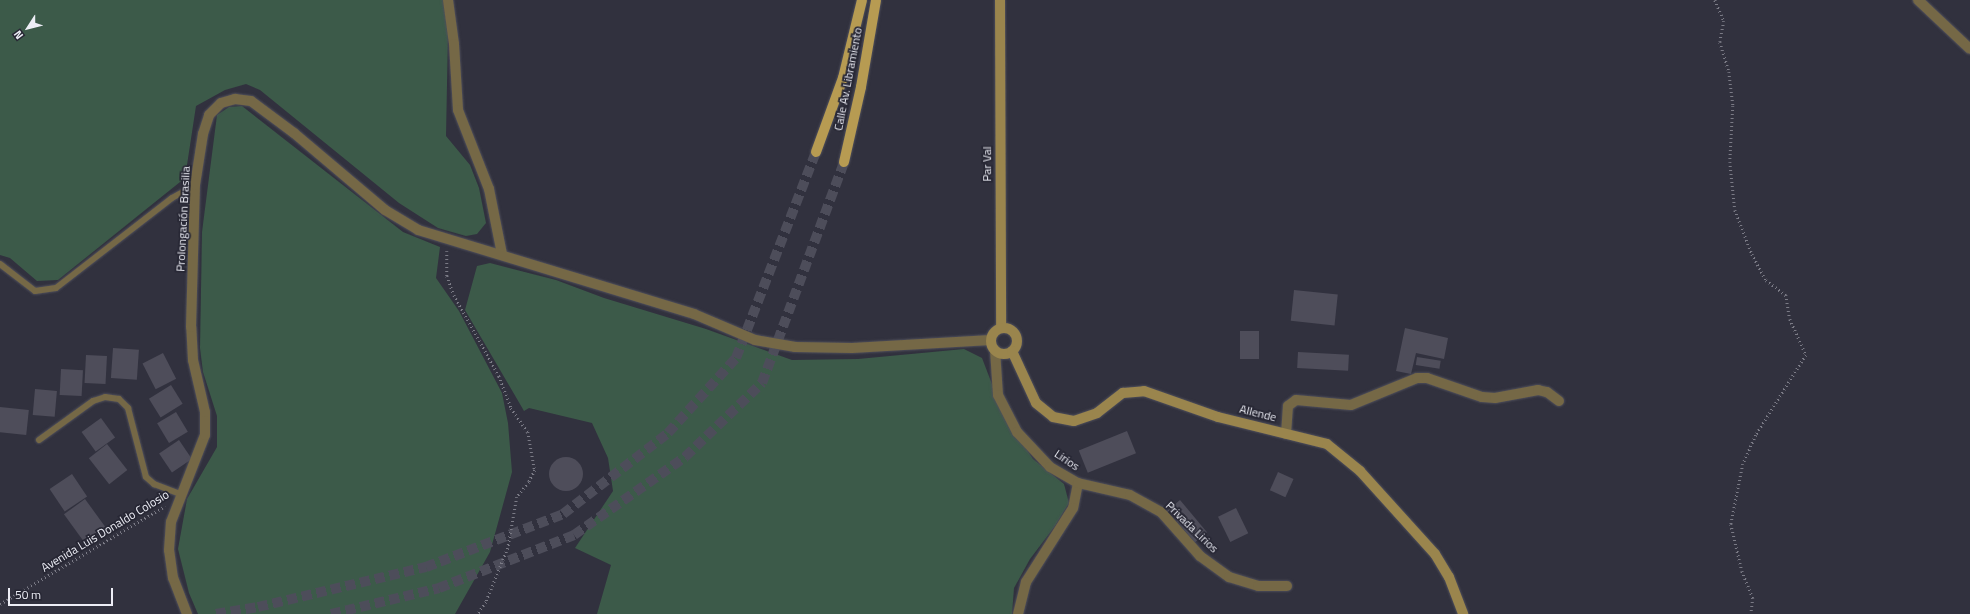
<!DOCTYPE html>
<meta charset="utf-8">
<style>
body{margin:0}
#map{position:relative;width:1970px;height:614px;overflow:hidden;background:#31313e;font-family:"Titillium Web",sans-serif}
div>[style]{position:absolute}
.green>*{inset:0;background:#3c5a49}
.building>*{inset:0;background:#4e4d5a;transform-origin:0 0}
.round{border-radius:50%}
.primary-tunnel>*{height:10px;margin-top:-5px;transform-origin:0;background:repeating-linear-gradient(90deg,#4d4d5a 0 10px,transparent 0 15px)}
.path>*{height:2.5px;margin-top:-1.25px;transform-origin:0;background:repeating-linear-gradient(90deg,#7b7b86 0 1px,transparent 0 4px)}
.roads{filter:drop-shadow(0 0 1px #4f4f5b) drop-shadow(0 0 1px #4f4f5b)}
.lane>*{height:6px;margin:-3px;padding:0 3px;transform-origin:3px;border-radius:3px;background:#756846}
.street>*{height:10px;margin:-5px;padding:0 5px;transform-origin:5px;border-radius:5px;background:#756846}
.secondary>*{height:10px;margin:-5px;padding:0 5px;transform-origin:5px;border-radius:5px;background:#9a854d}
.secondary>.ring{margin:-5px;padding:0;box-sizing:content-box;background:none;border:10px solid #9a854d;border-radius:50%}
.primary>*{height:10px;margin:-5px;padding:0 5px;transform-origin:5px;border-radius:5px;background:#b79b52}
span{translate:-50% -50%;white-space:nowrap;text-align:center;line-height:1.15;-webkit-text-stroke:3.5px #272734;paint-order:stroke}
.street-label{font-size:12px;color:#edeef6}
.north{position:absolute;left:8px;top:8px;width:40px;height:40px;-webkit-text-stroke:3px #272734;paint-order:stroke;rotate:234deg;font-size:11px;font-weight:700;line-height:16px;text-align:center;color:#edeef6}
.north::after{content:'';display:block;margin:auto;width:14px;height:18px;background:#edeef6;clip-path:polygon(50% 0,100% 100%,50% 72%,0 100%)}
.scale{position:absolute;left:8px;top:588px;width:105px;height:18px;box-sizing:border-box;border:2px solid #edeef6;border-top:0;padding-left:5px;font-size:12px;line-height:14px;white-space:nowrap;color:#edeef6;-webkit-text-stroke:3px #272734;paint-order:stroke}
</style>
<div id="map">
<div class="green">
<i style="clip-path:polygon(0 0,443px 0,448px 33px,446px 136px,470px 165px,479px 188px,486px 223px,477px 234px,466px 236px,438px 228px,399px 203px,260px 90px,246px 84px,225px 90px,196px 106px,185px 178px,58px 280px,37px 281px,10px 258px,0 255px)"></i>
<i style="clip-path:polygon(242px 106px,403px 232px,440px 247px,436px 278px,459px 311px,502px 393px,508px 423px,512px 472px,490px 552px,455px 614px,198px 614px,189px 593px,178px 549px,187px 499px,217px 447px,217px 416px,203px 372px,200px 348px,202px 232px,217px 115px,229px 107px)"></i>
<i style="clip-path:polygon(490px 263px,556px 280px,604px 298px,706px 329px,792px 360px,858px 359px,964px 349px,982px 358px,1005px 418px,1033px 459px,1064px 484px,1069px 503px,1055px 526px,1030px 559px,1014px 588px,1012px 614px,597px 614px,611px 565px,575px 548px,613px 491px,608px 458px,592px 423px,529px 408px,524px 411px,465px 310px,477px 266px)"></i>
</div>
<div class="building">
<i style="left:1294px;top:290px;width:44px;height:31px;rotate:6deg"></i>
<i style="clip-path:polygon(1405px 328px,1448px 338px,1444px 359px,1416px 353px,1411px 374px,1396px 371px)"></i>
<i style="left:1240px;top:331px;width:19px;height:28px"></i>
<i style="left:113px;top:348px;width:26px;height:30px;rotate:4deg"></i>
<i style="left:1298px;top:352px;width:51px;height:16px;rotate:3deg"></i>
<i style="left:163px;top:353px;width:29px;height:23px;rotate:63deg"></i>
<i style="left:86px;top:355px;width:21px;height:28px;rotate:3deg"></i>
<i style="left:1417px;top:357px;width:24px;height:8px;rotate:9deg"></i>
<i style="left:61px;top:369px;width:22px;height:26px;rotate:3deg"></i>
<i style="left:171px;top:385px;width:22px;height:26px;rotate:58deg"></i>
<i style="left:35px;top:389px;width:22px;height:26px;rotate:5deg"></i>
<i style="left:0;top:407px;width:29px;height:25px;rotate:6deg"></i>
<i style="left:176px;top:412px;width:23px;height:22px;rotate:59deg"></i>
<i style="left:101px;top:418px;width:24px;height:24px;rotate:54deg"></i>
<i style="left:1127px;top:431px;width:24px;height:52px;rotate:68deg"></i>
<i style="left:179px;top:440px;width:23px;height:24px;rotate:56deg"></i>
<i style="left:107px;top:444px;width:33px;height:23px;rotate:52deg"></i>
<i class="round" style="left:549px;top:457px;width:34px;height:34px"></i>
<i style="left:1278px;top:472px;width:17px;height:20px;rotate:24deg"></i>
<i style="left:72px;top:474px;width:27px;height:27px;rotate:56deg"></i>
<i style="left:85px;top:499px;width:34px;height:26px;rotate:54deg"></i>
<i style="left:1180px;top:500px;width:42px;height:16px;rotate:50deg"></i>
<i style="left:1236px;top:508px;width:28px;height:20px;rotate:64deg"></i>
</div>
<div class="primary-tunnel">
<i style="left:216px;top:614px;width:43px;rotate:-9.5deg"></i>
<i style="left:258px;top:607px;width:173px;rotate:-13.4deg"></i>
<i style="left:426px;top:567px;width:147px;rotate:-21.1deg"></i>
<i style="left:563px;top:514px;width:133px;rotate:-37.6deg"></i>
<i style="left:668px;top:433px;width:101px;rotate:-47.8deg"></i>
<i style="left:736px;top:358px;width:221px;rotate:-68.8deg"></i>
<i style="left:331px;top:614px;width:111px;rotate:-13.5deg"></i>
<i style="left:439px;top:588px;width:145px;rotate:-21.4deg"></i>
<i style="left:574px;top:535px;width:136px;rotate:-35.1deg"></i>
<i style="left:685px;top:457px;width:107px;rotate:-43.9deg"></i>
<i style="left:762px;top:383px;width:236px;rotate:-69.6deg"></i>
</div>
<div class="path">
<i style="left:1715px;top:0;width:23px;rotate:67deg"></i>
<i style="left:1724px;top:21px;width:21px;rotate:101deg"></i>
<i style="left:1720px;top:42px;width:31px;rotate:73deg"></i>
<i style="left:1729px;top:72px;width:34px;rotate:83deg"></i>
<i style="left:1733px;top:106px;width:56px;rotate:93.1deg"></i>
<i style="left:1730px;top:162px;width:48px;rotate:84.1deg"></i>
<i style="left:1735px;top:210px;width:47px;rotate:68.9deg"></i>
<i style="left:1752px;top:254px;width:30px;rotate:62deg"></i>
<i style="left:1766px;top:280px;width:25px;rotate:37deg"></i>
<i style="left:1786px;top:295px;width:24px;rotate:81deg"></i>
<i style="left:1790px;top:319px;width:39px;rotate:66deg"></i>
<i style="left:1806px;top:355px;width:94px;rotate:122deg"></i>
<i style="left:1756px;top:435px;width:32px;rotate:114deg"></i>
<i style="left:1743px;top:464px;width:61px;rotate:101.3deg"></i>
<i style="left:1731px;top:524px;width:48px;rotate:76.8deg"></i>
<i style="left:1742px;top:571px;width:29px;rotate:68deg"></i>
<i style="left:1753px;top:598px;width:16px;rotate:97deg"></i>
<i style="left:447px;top:251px;width:25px;rotate:90deg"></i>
<i style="left:447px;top:276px;width:20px;rotate:70deg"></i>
<i style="left:454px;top:295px;width:93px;rotate:60.9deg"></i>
<i style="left:499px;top:376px;width:34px;rotate:69deg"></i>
<i style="left:511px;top:408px;width:29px;rotate:55deg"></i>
<i style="left:528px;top:432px;width:39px;rotate:80deg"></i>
<i style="left:535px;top:470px;width:13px;rotate:117deg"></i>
<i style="left:529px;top:482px;width:19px;rotate:129deg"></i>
<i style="left:517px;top:497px;width:52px;rotate:100deg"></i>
<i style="left:508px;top:548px;width:58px;rotate:112.2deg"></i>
<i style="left:486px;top:602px;width:14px;rotate:124deg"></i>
<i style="left:0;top:604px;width:192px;rotate:-30.7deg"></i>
</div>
<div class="roads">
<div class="lane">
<i style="left:0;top:264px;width:44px;rotate:37.6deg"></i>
<i style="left:35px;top:291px;width:21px;rotate:-8deg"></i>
<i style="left:56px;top:288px;width:147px;rotate:-37.8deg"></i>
<i style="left:172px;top:198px;width:26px;rotate:-29deg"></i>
<i style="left:39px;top:440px;width:67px;rotate:-35.8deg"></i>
<i style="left:93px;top:401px;width:13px;rotate:-18deg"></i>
<i style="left:105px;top:397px;width:14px;rotate:8deg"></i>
<i style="left:119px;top:399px;width:13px;rotate:45deg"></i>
<i style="left:128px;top:408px;width:71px;rotate:75.4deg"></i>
<i style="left:146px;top:477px;width:11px;rotate:41deg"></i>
<i style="left:154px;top:484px;width:28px;rotate:21deg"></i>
</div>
<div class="street">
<i style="left:448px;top:0;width:44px;rotate:82.2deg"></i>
<i style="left:454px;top:44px;width:66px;rotate:86.5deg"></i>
<i style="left:458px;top:110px;width:85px;rotate:68.6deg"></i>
<i style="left:489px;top:189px;width:66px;rotate:78.7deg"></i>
<i style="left:1918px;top:0;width:71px;rotate:43.3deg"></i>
<i style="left:995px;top:350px;width:45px;rotate:86.2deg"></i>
<i style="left:998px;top:395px;width:42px;rotate:62.8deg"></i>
<i style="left:1017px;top:432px;width:48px;rotate:46.7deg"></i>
<i style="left:1050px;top:467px;width:32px;rotate:30deg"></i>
<i style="left:1078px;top:483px;width:25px;rotate:101deg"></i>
<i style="left:1073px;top:508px;width:88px;rotate:122.4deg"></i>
<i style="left:1026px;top:582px;width:33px;rotate:104deg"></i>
<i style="left:1286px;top:434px;width:28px;rotate:-86deg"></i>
<i style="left:1288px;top:406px;width:10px;rotate:-37deg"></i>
<i style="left:1296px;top:400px;width:55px;rotate:5.2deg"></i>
<i style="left:1351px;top:405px;width:71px;rotate:-22.2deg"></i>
<i style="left:1417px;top:378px;width:10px"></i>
<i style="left:1427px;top:378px;width:58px;rotate:19.1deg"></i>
<i style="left:1482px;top:397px;width:13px;rotate:4deg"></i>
<i style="left:1495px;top:398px;width:44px;rotate:-10.5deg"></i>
<i style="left:1538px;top:390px;width:9px;rotate:13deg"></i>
<i style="left:1547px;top:392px;width:15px;rotate:37deg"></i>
<i style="left:1078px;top:483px;width:53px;rotate:13deg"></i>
<i style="left:1130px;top:495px;width:35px;rotate:29deg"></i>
<i style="left:1161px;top:512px;width:59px;rotate:48.4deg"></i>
<i style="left:1200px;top:556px;width:36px;rotate:36deg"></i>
<i style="left:1229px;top:577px;width:30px;rotate:17deg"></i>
<i style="left:1258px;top:586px;width:29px"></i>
<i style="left:187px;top:614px;width:39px;rotate:-111deg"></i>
<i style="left:173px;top:578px;width:28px;rotate:-98deg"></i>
<i style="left:169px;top:550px;width:28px;rotate:-86deg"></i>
<i style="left:171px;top:522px;width:93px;rotate:-68.7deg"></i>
<i style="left:205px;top:435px;width:23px;rotate:-90deg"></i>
<i style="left:205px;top:412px;width:53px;rotate:-103deg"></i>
<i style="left:193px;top:360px;width:33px;rotate:-93deg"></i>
<i style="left:191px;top:327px;width:142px;rotate:-88.4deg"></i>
<i style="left:195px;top:185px;width:52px;rotate:-81.1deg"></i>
<i style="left:203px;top:134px;width:20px;rotate:-72deg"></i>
<i style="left:209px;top:115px;width:17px;rotate:-45deg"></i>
<i style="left:221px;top:103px;width:15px;rotate:-16deg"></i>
<i style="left:235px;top:99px;width:16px;rotate:7deg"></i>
<i style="left:251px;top:101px;width:54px;rotate:36.7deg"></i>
<i style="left:294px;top:133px;width:119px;rotate:40.2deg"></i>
<i style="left:385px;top:210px;width:39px;rotate:31deg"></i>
<i style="left:418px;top:230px;width:288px;rotate:16.9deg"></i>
<i style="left:694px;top:314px;width:66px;rotate:23.1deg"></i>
<i style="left:755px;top:340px;width:41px;rotate:9.9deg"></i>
<i style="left:795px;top:347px;width:57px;rotate:1deg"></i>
<i style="left:852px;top:348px;width:139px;rotate:-3.3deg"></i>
</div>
<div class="secondary">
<i style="left:1000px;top:0;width:327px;rotate:89.8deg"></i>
<i class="ring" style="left:991px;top:328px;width:16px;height:16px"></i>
<i style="left:1012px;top:351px;width:57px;rotate:65.2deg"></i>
<i style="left:1036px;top:403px;width:22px;rotate:39deg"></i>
<i style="left:1053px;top:417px;width:21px;rotate:11deg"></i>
<i style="left:1074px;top:421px;width:24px;rotate:-19deg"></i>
<i style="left:1097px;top:413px;width:33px;rotate:-38deg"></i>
<i style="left:1123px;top:393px;width:21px;rotate:-5deg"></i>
<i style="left:1144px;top:391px;width:78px;rotate:19.4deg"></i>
<i style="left:1218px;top:417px;width:112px;rotate:13.9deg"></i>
<i style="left:1327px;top:444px;width:43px;rotate:39.3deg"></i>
<i style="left:1360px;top:471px;width:112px;rotate:47.9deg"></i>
<i style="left:1435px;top:554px;width:27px;rotate:59deg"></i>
<i style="left:1449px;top:577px;width:40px;rotate:69deg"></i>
</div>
<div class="primary">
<i style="left:816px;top:152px;width:79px;rotate:-70deg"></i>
<i style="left:843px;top:78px;width:80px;rotate:-76.3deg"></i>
<i style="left:844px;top:162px;width:77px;rotate:-77.2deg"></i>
<i style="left:861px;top:87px;width:88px;rotate:-80.2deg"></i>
</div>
</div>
<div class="street-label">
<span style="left:848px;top:79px;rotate:-79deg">Calle Av. Libramiento</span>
<span style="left:987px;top:164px;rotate:-90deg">Par Val</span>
<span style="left:183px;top:219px;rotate:-87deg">Prolongación Brasilia</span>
<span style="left:1258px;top:413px;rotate:14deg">Allende</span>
<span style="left:1067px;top:460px;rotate:34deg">Lirios</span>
<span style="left:1192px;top:527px;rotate:44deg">Privada Lirios</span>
<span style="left:105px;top:531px;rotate:-31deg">Avenida Luis Donaldo Colosio</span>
</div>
<div class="north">N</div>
<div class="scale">50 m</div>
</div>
